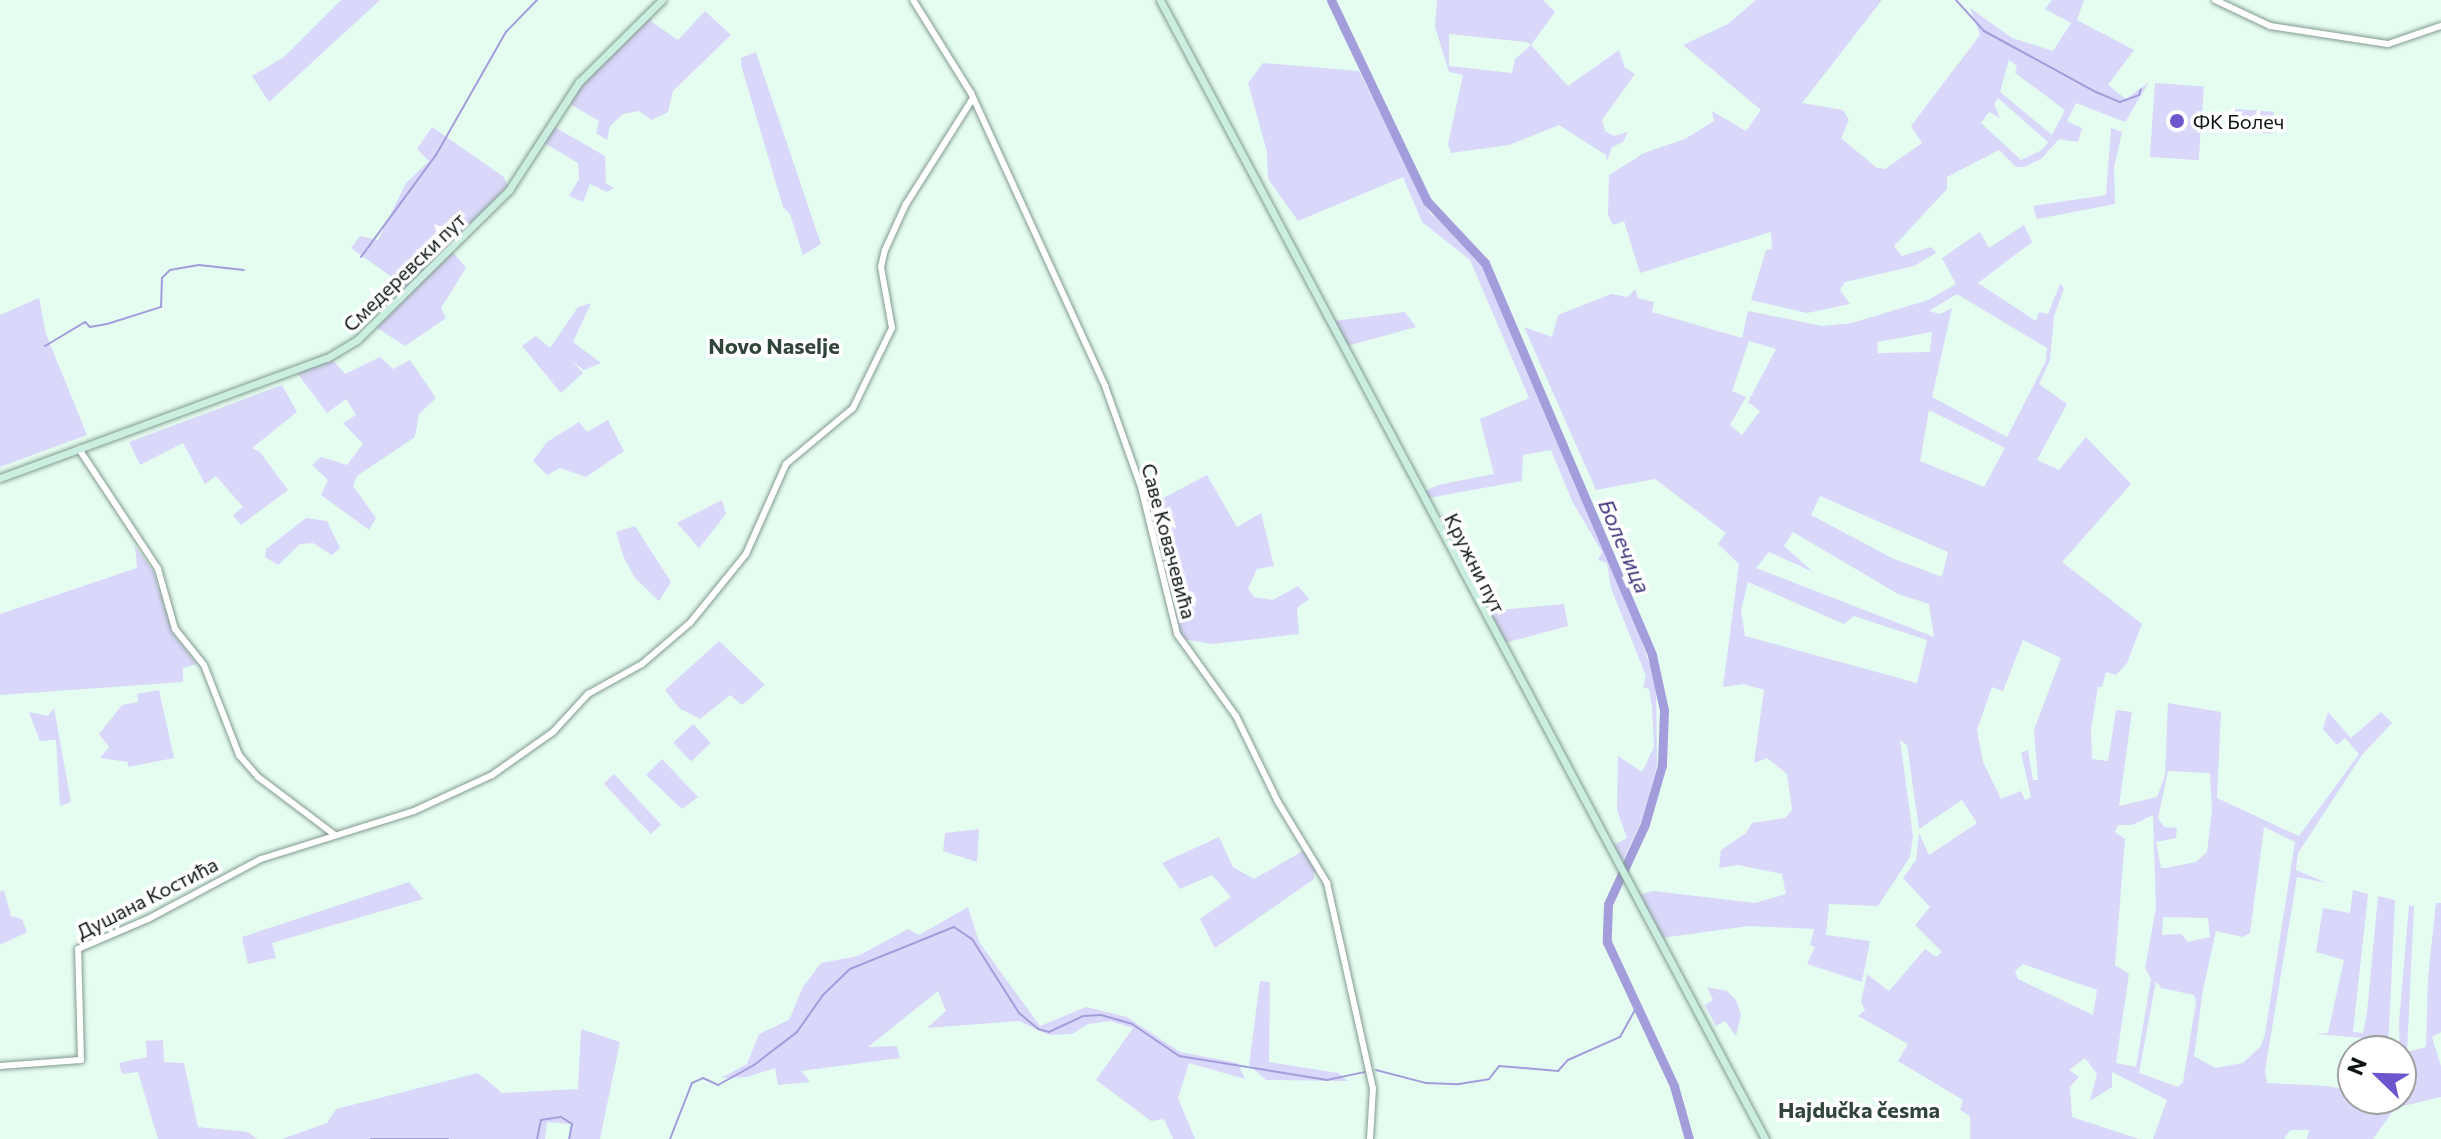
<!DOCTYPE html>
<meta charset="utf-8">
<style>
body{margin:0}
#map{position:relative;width:2441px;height:1139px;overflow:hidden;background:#e5fdf1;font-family:Commissioner,sans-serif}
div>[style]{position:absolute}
.green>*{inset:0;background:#d9d7fa;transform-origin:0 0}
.stream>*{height:2px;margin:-1px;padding:0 1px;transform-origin:1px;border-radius:1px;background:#a39ddc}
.river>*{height:9px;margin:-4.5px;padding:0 4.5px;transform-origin:4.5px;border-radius:4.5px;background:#a39ddc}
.roads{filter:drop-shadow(0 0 2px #839a8e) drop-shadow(0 0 2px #839a8e)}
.tertiary>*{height:6px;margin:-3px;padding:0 3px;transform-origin:3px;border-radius:3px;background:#fff}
.secondary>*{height:7px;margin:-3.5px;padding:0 3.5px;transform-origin:3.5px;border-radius:3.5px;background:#caefe0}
.dots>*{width:22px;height:22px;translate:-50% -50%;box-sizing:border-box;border:4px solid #fff;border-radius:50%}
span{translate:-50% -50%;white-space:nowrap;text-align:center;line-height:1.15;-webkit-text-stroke:7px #fff;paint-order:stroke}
.poi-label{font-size:20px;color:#0d1511}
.left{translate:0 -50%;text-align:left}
.street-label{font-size:20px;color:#0d1511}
.neighbourhood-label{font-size:22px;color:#31453b;font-weight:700}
.water-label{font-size:22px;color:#42357f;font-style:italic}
.north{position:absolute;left:2337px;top:1035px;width:80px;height:80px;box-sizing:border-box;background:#fff;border:2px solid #9ea1a0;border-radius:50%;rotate:293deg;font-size:22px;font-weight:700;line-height:32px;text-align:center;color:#0d1511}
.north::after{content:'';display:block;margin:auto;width:28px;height:36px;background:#6d55ce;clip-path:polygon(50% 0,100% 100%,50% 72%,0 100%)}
</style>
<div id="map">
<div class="green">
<i style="clip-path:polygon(341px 0,380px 0,269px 102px,252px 76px,284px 57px)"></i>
<i style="clip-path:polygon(evenodd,1437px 0,1543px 0,1555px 12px,1531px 45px,1568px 86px,1619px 50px,1625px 68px,1635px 74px,1602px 120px,1605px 131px,1614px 136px,1628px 132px,1623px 142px,1612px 147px,1607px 161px,1606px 155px,1559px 125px,1509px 145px,1451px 153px,1448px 144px,1463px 75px,1449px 72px,1435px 27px,1437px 0,1449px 34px,1527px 42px,1531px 45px,1515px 59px,1512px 73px,1449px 66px,1449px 34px)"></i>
<i style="clip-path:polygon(evenodd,1756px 0,1882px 0,1802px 103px,1843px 110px,1849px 120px,1841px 138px,1877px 168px,1885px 169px,1922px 143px,1911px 126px,1980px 35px,1970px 8px,2012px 38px,2053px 51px,2071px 23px,2045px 9px,2052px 0,2084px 0,2077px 20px,2134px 50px,2108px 85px,2126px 99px,2149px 82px,2125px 122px,2076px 103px,2067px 121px,2082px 128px,2078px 142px,2059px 139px,2041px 159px,2024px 167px,2016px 167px,1999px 150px,1947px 177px,1947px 189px,1894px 246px,1902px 256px,1931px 247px,1936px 253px,1914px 266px,1845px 282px,1840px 290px,1850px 304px,1807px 313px,1751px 300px,1766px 250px,1772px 249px,1771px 232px,1640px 273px,1624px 221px,1613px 225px,1608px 215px,1609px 175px,1644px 153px,1685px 139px,1714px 121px,1712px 111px,1746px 131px,1761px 110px,1683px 45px,1728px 24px,1756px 0,2009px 60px,2017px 66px,2015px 73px,2065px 110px,2052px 135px,2000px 92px,2009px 60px,1756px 0,1998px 98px,2048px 142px,2042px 150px,2021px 160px,1981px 123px,1989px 112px,2000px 118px,1994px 104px,1998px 98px)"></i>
<i style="clip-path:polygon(705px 11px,731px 35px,673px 91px,668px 112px,652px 120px,639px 111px,623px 114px,610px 126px,607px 140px,596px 133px,599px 121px,565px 101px,649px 13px,652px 22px,678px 40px)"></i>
<i style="clip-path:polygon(756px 52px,821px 244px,803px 255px,790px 214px,783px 207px,741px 65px,741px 58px)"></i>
<i style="clip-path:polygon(1263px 63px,1359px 71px,1430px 213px,1470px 246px,1483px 264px,1633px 617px,1656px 682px,1657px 765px,1643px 818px,1622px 862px,1614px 845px,1627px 838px,1617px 810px,1618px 756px,1642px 772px,1654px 747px,1652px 707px,1649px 689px,1643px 687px,1646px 676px,1611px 588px,1607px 563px,1598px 560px,1602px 552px,1572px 501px,1551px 450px,1523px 455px,1522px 481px,1428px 498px,1425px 491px,1438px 485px,1494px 474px,1480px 419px,1529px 398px,1470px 260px,1422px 222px,1403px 177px,1298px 221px,1268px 179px,1267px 152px,1248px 83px)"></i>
<i style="left:2155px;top:83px;width:49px;height:74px;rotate:4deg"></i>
<i style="left:2235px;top:109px;width:39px;height:22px;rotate:4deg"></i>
<i style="clip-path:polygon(551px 125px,605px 156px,606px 183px,614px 188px,607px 192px,590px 184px,583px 202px,569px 196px,579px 179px,578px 163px,541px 141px)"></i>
<i style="clip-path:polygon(432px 127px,504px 177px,509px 190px,451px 250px,466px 268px,441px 308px,446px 318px,405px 346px,374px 326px,410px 290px,351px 248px,360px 236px,378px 240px,406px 183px,429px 161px,417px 149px)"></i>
<i style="clip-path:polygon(2111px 128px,2122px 132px,2114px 168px,2115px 204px,2037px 219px,2033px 206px,2106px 195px)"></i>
<i style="clip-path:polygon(evenodd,2024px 225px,2032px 242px,1978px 283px,2036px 321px,2039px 312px,2048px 314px,2060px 284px,2064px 288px,2054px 316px,2050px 360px,2039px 384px,2067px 404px,2037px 460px,2059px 470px,2086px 437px,2131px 484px,2062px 562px,2142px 624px,2127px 663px,2116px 675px,2106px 672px,2102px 687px,2098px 687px,2091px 729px,2092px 759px,2108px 761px,2116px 710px,2132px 712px,2119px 806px,2157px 797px,2165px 775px,2168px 703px,2221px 712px,2217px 798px,2299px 836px,2359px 754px,2345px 738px,2337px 745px,2323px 729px,2328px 712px,2351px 738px,2381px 712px,2392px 723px,2362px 755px,2298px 853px,2296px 870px,2327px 883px,2297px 877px,2265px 1071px,2267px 1083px,2327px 1086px,2353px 1091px,2353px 1099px,2401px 1099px,2399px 1022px,2409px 905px,2414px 906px,2407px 1052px,2426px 1047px,2428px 977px,2436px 903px,2441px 903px,2441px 1032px,2432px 1037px,2441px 1066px,2441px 1097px,2395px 1108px,2373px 1139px,2307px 1139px,2309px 1130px,2290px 1130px,2284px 1139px,2153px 1139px,2167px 1100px,2112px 1072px,2112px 1087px,2090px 1101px,2097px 1074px,2085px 1058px,2069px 1070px,2079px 1077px,2070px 1087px,2072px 1117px,2139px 1139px,1970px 1139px,1970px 1116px,1960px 1110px,1963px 1100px,1898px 1061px,1908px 1044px,1858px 1016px,1865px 1010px,1861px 1002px,1867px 974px,1889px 991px,1925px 949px,1936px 957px,1942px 952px,1915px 925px,1930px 907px,1903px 878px,1916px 860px,1919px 833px,1929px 855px,1977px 823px,1962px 800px,1919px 829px,1907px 745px,1900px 740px,1913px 836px,1910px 857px,1878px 906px,1829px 904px,1826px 935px,1870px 941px,1862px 982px,1807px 964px,1815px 947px,1810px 945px,1814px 929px,1749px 926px,1661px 938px,1638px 895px,1654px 891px,1755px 903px,1786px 894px,1782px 874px,1738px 865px,1719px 868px,1721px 850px,1746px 833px,1752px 823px,1785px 818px,1792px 810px,1787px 774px,1767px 758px,1754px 763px,1764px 690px,1744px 684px,1723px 687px,1739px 564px,1718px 544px,1726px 533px,1655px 479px,1596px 490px,1524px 327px,1552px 337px,1558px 315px,1611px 294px,1628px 297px,1635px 289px,1638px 298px,1654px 302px,1652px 312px,1742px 338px,1748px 311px,1822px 326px,1852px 323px,1928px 300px,1956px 284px,1942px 258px,1980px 232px,1989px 248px,2024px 225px,1957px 294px,2047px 348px,2046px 361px,2007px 437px,1932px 397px,1952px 308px,1940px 314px,1929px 311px,1957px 294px,2024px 225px,1932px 332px,1930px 352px,1878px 353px,1877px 342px,1932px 332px,2024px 225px,1749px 341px,1776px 349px,1748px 402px,1760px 411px,1742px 435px,1730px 425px,1746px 397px,1732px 391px,1749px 341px,2024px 225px,1929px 410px,2005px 448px,1984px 487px,1920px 461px,1929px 410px,2024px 225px,1820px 496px,1948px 552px,1942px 577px,1892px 558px,1811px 515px,1820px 496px,2024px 225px,1793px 532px,1898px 594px,1929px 604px,1934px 637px,1756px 568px,1769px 552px,1813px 572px,1784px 546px,1793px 532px,2024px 225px,1748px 582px,1844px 624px,1854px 616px,1927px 640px,1917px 683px,1745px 636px,1741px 610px,1748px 582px,2024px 225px,2023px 640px,2061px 658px,2034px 730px,2038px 780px,2033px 780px,2028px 750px,2021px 753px,2031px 797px,2025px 800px,2021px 791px,2001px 799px,1983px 762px,1977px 730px,1992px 687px,2003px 691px,2023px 640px,2024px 225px,2168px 771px,2210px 773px,2212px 810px,2207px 852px,2196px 862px,2166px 868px,2161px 868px,2156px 842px,2176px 838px,2177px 828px,2164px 827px,2158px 818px,2168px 771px,2024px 225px,2153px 815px,2156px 908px,2145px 968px,2151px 979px,2136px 1067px,2116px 1063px,2129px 974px,2115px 965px,2125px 839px,2115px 832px,2118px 825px,2132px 825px,2153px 815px,2024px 225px,2264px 827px,2295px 842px,2265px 1034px,2261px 1046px,2243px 1063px,2215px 1068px,2194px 1056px,2203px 990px,2216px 931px,2243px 937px,2250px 933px,2264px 827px,2024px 225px,2163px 917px,2208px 918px,2210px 937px,2188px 942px,2181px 934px,2162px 935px,2163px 917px,2024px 225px,2023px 964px,2097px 990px,2093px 1015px,2018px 979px,2015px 971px,2023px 964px,2024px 225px,2156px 981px,2161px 988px,2194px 995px,2196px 1002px,2183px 1082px,2178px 1087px,2139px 1073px,2156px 981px)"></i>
<i style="clip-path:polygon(39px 298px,46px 334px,87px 435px,0 467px,0 315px)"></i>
<i style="clip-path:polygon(591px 303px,573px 342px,601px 363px,584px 370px,573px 362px,583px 373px,561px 393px,522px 346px,536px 336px,550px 348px,578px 307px)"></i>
<i style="clip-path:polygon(1405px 312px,1416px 327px,1347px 346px,1334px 321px)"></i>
<i style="clip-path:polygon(330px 357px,345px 374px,380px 357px,393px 369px,410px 360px,436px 398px,419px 414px,415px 437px,357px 476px,353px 486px,376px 518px,369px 530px,321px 495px,328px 480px,312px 465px,321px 457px,347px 465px,363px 444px,343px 423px,356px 415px,346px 399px,327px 413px,295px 370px)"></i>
<i style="clip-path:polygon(282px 385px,297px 412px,252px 448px,260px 452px,288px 490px,241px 525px,233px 515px,243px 507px,216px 476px,205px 484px,183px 443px,140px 465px,129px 442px)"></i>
<i style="clip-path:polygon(608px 420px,624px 451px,586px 477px,560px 468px,547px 475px,533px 461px,547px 442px,579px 422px,587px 432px)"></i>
<i style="clip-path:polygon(1207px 475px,1237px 527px,1261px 513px,1274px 566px,1257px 569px,1248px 588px,1254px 597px,1273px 600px,1298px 586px,1309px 599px,1297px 608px,1299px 634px,1213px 644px,1182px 639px,1148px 506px)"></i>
<i style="clip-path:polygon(722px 500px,726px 514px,699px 548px,677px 523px)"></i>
<i style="clip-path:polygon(306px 518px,327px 521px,340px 548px,332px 555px,313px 543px,300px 544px,278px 565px,265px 557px,266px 549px)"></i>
<i style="clip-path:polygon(635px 526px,671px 582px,659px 601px,635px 578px,624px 558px,616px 532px)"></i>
<i style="clip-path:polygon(135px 546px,153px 571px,174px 635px,197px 664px,183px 668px,183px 682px,0 695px,0 614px,137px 568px)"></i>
<i style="clip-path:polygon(1564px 604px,1568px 626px,1505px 643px,1489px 611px)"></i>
<i style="clip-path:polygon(719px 641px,765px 685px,742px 705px,730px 695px,700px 719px,679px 708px,665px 690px)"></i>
<i style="clip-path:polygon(159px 690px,174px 758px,128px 767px,128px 762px,100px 758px,109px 747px,99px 734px,122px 705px,138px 702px,137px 694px)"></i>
<i style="clip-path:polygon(54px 708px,71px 802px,60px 806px,56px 740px,40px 741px,29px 712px,48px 716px)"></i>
<i style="left:693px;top:724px;width:26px;height:27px;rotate:47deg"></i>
<i style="clip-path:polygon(662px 759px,698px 797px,682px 809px,646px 775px)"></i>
<i style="left:614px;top:774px;width:69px;height:14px;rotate:47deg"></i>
<i style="clip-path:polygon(979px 829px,977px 862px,943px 851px,945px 833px)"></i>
<i style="clip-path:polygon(1219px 837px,1233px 867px,1254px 879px,1303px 851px,1315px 868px,1314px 879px,1215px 948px,1200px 919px,1231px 897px,1212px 875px,1180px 889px,1162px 863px)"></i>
<i style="clip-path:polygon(409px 882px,423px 899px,272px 943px,276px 958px,248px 964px,242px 937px)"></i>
<i style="clip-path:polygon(4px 890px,11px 916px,22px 919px,27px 932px,0 945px,0 892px)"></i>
<i style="clip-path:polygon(2353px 890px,2368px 894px,2353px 1032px,2363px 1033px,2367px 1012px,2378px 896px,2395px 900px,2388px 1051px,2372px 1051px,2362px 1038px,2315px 1034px,2328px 1033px,2344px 960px,2316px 952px,2323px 908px,2350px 913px)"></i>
<i style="clip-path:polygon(968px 907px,979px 942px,1040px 1026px,1086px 1007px,1127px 1017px,1180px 1052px,1238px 1063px,1245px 1079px,1189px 1063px,1178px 1098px,1195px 1139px,1173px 1139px,1164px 1119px,1151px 1121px,1096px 1080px,1133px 1028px,1110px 1021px,1088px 1024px,1072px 1034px,1049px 1035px,1019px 1021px,927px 1028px,946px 1011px,938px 991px,868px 1047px,897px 1046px,900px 1058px,801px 1071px,810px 1082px,778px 1085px,775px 1068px,747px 1077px,721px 1078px,747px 1064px,759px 1034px,789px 1020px,803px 987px,821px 963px,858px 956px,908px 929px,919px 935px)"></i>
<i style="clip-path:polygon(1260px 981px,1270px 982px,1269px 1062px,1338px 1073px,1348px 1081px,1266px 1080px,1249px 1065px)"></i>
<i style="clip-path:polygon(1707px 987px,1727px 991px,1736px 1000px,1741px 1015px,1736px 1036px,1725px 1021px,1716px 1026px,1705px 1005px,1713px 1000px)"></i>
<i style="clip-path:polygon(581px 1029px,620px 1042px,600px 1139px,569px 1139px,571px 1124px,547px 1122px,545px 1139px,282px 1139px,327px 1123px,336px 1109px,478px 1073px,502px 1093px,578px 1089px)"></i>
<i style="clip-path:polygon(163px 1040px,164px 1062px,184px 1063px,198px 1127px,248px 1132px,257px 1139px,158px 1139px,138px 1072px,122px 1074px,119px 1063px,147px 1057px,146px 1041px)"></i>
</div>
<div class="stream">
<i style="left:1956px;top:0;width:42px;rotate:47.9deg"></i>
<i style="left:1984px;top:31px;width:128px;rotate:28.6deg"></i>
<i style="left:2096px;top:92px;width:26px;rotate:23deg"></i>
<i style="left:2120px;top:102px;width:20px;rotate:-20deg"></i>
<i style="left:2139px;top:95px;width:6px;rotate:-72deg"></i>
<i style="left:361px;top:257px;width:127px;rotate:-53.7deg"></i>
<i style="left:436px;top:155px;width:142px;rotate:-60.4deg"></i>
<i style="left:506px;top:32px;width:45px;rotate:-45.9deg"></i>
<i style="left:45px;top:346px;width:47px;rotate:-31deg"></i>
<i style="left:85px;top:322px;width:7px;rotate:45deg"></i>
<i style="left:90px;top:327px;width:17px;rotate:-10deg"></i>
<i style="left:107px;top:324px;width:57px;rotate:-17.5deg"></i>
<i style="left:161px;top:307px;width:29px;rotate:-88deg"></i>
<i style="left:162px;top:278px;width:11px;rotate:-45deg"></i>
<i style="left:170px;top:270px;width:29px;rotate:-10deg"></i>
<i style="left:199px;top:265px;width:45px;rotate:6.3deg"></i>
<i style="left:1376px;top:1070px;width:52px;rotate:14.6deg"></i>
<i style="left:1426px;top:1083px;width:33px;rotate:2deg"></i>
<i style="left:1459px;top:1084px;width:30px;rotate:-9deg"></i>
<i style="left:1489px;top:1079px;width:16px;rotate:-52deg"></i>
<i style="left:1499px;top:1066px;width:59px;rotate:4.8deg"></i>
<i style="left:1558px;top:1071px;width:15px;rotate:-48deg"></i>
<i style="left:1568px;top:1060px;width:57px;rotate:-23.9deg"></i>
<i style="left:1620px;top:1037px;width:33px;rotate:-61deg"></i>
<i style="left:371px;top:1139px;width:77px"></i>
<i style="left:537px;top:1139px;width:19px;rotate:-78deg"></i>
<i style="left:541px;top:1120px;width:20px;rotate:-9deg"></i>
<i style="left:561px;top:1117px;width:13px;rotate:32deg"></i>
<i style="left:572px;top:1124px;width:15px;rotate:101deg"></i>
<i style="left:670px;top:1139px;width:60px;rotate:-68.6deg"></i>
<i style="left:692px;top:1083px;width:12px;rotate:-24deg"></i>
<i style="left:703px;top:1078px;width:17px;rotate:25deg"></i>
<i style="left:718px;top:1085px;width:41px;rotate:-29.1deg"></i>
<i style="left:754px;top:1065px;width:54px;rotate:-37.5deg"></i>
<i style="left:797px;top:1032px;width:45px;rotate:-54.9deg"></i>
<i style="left:823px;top:995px;width:37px;rotate:-44deg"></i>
<i style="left:850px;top:969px;width:112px;rotate:-22deg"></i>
<i style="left:954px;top:927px;width:22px;rotate:34deg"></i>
<i style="left:972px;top:939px;width:88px;rotate:57.6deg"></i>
<i style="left:1019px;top:1013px;width:25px;rotate:40deg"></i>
<i style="left:1038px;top:1029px;width:11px;rotate:15deg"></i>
<i style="left:1049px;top:1032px;width:38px;rotate:-25deg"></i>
<i style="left:1084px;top:1016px;width:17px;rotate:-3deg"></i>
<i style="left:1101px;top:1015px;width:32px;rotate:16deg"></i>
<i style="left:1132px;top:1024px;width:57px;rotate:34.2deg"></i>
<i style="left:1179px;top:1056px;width:150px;rotate:9.2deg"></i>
<i style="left:1327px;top:1080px;width:39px;rotate:-12deg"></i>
</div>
<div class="river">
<i style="left:1331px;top:0;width:223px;rotate:64.5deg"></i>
<i style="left:1427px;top:201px;width:85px;rotate:46.9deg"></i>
<i style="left:1485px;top:263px;width:426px;rotate:66.9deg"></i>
<i style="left:1652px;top:655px;width:56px;rotate:77.7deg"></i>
<i style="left:1664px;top:710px;width:55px;rotate:92.1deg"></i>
<i style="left:1662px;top:765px;width:61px;rotate:106.1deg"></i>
<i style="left:1645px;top:824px;width:88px;rotate:114.8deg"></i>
<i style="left:1608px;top:904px;width:38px;rotate:92deg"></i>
<i style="left:1607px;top:942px;width:159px;rotate:65deg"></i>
<i style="left:1674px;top:1086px;width:55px;rotate:74.2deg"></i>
</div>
<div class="roads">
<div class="tertiary">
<i style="left:913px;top:0;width:110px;rotate:58.1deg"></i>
<i style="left:971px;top:93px;width:322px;rotate:65.4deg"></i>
<i style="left:1105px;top:386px;width:107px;rotate:70.4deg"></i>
<i style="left:1141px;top:487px;width:151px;rotate:76.2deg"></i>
<i style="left:1177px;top:634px;width:101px;rotate:54.3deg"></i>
<i style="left:1236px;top:716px;width:96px;rotate:64deg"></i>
<i style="left:1278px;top:802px;width:95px;rotate:58.8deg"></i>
<i style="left:1327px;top:883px;width:210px;rotate:77.4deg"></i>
<i style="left:1373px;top:1088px;width:51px;rotate:93.4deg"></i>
<i style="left:2215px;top:0;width:61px;rotate:25.3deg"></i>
<i style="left:2270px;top:26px;width:119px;rotate:8.7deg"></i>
<i style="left:2388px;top:44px;width:56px;rotate:-18.8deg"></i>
<i style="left:79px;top:449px;width:144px;rotate:56.6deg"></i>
<i style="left:158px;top:569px;width:62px;rotate:74.2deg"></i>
<i style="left:175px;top:629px;width:46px;rotate:51.1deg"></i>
<i style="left:204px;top:665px;width:97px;rotate:68.7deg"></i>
<i style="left:239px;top:755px;width:29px;rotate:49deg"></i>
<i style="left:258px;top:777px;width:96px;rotate:37deg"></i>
<i style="left:0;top:1066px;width:81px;rotate:-4.2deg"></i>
<i style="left:81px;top:1060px;width:111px;rotate:-91.5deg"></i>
<i style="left:78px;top:949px;width:76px;rotate:-23.2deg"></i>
<i style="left:148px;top:919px;width:128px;rotate:-28deg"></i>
<i style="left:261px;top:859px;width:160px;rotate:-17.4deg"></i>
<i style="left:414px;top:811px;width:86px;rotate:-24.8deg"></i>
<i style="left:492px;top:775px;width:75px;rotate:-35.2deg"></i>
<i style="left:553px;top:732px;width:52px;rotate:-47.4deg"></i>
<i style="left:588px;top:694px;width:62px;rotate:-29.1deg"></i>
<i style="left:642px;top:664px;width:63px;rotate:-40.5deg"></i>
<i style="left:690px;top:623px;width:89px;rotate:-50.9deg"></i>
<i style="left:746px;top:554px;width:98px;rotate:-66deg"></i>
<i style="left:786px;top:464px;width:87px;rotate:-39.9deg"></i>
<i style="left:853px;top:408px;width:89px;rotate:-64deg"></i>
<i style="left:892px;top:328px;width:62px;rotate:-100.2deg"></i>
<i style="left:881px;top:267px;width:17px;rotate:-77deg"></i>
<i style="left:885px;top:250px;width:51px;rotate:-65.5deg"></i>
<i style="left:906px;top:204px;width:125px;rotate:-57.7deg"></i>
</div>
<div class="secondary">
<i style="left:1160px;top:0;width:1290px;rotate:62.02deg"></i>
<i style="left:0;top:478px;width:348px;rotate:-20.2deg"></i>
<i style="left:327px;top:358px;width:35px;rotate:-31deg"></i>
<i style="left:357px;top:340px;width:214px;rotate:-44.6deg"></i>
<i style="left:509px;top:190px;width:129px;rotate:-57.1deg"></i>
<i style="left:579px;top:82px;width:117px;rotate:-44.7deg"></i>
</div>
</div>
<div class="dots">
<i style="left:2177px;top:121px;background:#6d55ce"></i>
</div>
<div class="poi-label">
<span class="left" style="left:2193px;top:121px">ФК Болеч</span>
</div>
<div class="street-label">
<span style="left:404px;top:272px;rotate:-44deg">Смедеревски пут</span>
<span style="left:1169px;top:541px;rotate:75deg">Саве Ковачевића</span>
<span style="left:1475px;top:563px;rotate:63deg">Кружни пут</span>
<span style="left:147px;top:898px;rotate:-27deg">Душана Костића</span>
</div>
<div class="neighbourhood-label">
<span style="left:774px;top:346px">Novo Naselje</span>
<span style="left:1859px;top:1110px">Hajdučka česma</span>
</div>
<div class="water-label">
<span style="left:1625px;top:546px;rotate:67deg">Болечица</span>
</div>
<div class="north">N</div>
</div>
